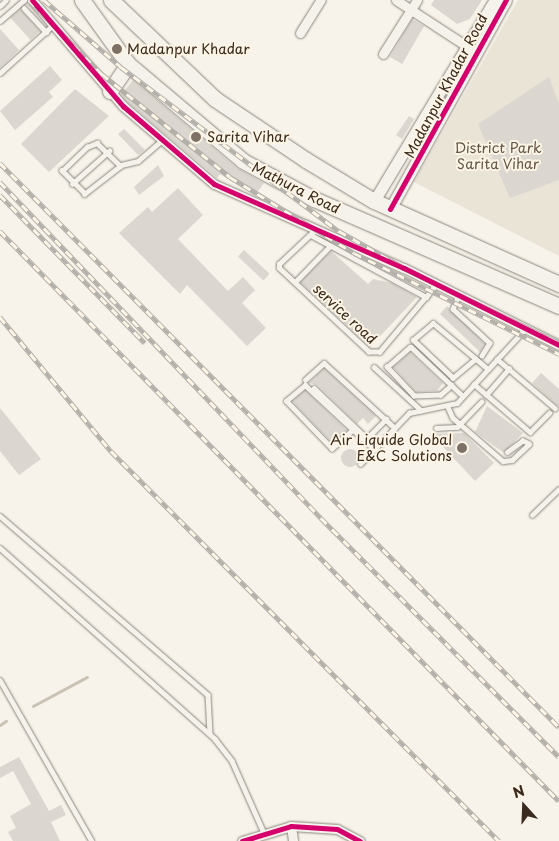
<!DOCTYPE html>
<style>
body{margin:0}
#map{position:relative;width:559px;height:841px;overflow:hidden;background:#f7f3ea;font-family:"Playpen Sans",sans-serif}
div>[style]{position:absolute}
.green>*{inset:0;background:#eae4d7}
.stream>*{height:2.5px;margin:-1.25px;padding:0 1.25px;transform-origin:1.25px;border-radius:1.25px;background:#cac2b5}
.building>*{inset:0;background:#dbd7d0;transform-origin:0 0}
.round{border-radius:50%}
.roads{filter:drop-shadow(0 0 1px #8b867f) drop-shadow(0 0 1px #8b867f)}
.service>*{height:4.5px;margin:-2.25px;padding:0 2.25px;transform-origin:2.25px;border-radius:2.25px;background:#f5f2ec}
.minor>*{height:9px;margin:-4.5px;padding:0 4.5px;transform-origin:4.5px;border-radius:4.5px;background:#f5f2ec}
.tertiary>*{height:11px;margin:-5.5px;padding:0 5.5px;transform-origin:5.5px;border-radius:5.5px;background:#f5f2ec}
.trunk>*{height:15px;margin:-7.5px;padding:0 7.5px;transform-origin:7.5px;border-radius:7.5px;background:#f5f2ec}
.rail>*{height:4.5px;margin-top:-2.25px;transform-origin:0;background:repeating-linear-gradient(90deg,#fcf5e5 0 8px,#b3afa9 0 16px);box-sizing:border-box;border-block:1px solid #b3afa9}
.cycleway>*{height:5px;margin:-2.5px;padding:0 2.5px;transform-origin:2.5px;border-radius:2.5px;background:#d6006c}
.dots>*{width:14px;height:14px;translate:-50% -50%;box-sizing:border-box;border:2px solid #fcf5e5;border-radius:50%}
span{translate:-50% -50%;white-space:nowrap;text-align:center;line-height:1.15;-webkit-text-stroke:4px #fcf5e5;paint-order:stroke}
.poi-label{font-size:14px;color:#3b2a1e}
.left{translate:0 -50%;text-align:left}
.right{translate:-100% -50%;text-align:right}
.street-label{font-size:14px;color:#3b2a1e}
.park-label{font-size:14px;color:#645648}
.north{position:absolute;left:499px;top:781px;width:50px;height:50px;-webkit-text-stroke:4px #fcf5e5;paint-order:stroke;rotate:340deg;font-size:14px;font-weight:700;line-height:20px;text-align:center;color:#3b2a1e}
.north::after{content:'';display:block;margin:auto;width:18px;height:22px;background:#3b2a1e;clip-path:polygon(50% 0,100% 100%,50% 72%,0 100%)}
</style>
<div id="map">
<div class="green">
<i style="clip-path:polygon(518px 0,559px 0,559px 256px,414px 182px)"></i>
</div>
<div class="stream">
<i style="left:33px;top:706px;width:61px;rotate:-28.2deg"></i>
<i style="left:0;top:725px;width:7px;rotate:-34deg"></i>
</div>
<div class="building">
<i style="clip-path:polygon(434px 0,482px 0,470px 19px,457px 24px,431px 5px)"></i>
<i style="left:20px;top:9px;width:30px;height:13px;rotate:48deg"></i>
<i style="left:412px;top:19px;width:14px;height:44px;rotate:30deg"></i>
<i style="clip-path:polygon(0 29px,19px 50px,0 68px)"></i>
<i style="clip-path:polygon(50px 66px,62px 80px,49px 92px,53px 97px,15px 130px,0 111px)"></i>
<i style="clip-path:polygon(549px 77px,559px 104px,559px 180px,510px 198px,478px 124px)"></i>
<i style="clip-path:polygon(133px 80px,237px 168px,264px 183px,255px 195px,220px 174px,217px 178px,127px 102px,121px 95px)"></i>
<i style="clip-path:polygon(75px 89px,109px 116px,49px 172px,21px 144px)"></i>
<i style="clip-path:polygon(409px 116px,414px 119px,402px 139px,396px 135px)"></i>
<i style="clip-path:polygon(124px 129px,145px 150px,138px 155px,118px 134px)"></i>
<i style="clip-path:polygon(158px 165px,164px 176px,139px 195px,134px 187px)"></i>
<i style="clip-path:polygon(178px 188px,203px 215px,178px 239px,228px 291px,243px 277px,255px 290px,242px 303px,266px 328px,247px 346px,187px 285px,180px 294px,119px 233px,148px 207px,152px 212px)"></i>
<i style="left:244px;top:250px;width:35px;height:9px;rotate:43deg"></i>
<i style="clip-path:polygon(331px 251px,368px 284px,373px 279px,392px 283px,417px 297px,370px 347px,300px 282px)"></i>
<i style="clip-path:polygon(447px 306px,485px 344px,480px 352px,440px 314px)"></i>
<i style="clip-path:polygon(410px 352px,443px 383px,437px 391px,416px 392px,393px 367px)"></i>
<i style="clip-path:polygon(324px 368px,376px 416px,368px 424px,363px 418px,357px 424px,317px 385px,309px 383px)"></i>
<i style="clip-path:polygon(541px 373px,559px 389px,559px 407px,532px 383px)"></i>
<i style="clip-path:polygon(305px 390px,347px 430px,332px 443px,292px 401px)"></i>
<i style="clip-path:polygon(487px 406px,523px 433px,504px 453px,475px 432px)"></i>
<i style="clip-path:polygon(0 408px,41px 459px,19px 475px,0 451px)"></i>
<i style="clip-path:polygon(464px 433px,494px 463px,475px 481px,431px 434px)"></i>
<i class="round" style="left:341px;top:449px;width:18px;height:18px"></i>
<i style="clip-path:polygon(19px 757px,49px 811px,61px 805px,66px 815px,51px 822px,60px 841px,13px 841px,8px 832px,16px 828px,10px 816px,31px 804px,13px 771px,0 778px,0 767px)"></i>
</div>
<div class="roads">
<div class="service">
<i style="left:0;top:6px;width:8px;rotate:-45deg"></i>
<i style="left:24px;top:8px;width:33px;rotate:47deg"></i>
<i style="left:0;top:21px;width:32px;rotate:-41deg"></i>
<i style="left:0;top:73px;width:72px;rotate:-42.2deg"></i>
<i style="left:97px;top:143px;width:33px;rotate:44deg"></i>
<i style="left:121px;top:166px;width:46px;rotate:142.1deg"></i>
<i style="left:85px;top:194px;width:33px;rotate:-135deg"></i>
<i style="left:62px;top:171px;width:35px;rotate:-44deg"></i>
<i style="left:87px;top:147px;width:11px;rotate:-22deg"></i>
<i style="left:121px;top:165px;width:17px;rotate:-13deg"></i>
<i style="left:138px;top:161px;width:29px;rotate:-41deg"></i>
<i style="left:72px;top:184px;width:50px;rotate:-41.7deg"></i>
<i style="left:311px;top:235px;width:131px;rotate:28.3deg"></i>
<i style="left:426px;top:297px;width:72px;rotate:129.9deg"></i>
<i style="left:380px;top:352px;width:11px;rotate:180deg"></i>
<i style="left:369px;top:352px;width:123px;rotate:-137deg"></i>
<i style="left:279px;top:268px;width:4px;rotate:-90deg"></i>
<i style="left:279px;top:264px;width:48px;rotate:-43.3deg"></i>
<i style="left:295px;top:282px;width:50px;rotate:-45.8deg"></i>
<i style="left:459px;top:295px;width:15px;rotate:113deg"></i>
<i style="left:453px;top:309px;width:50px;rotate:42.6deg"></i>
<i style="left:490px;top:343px;width:15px;rotate:122deg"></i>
<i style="left:426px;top:297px;width:16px;rotate:-52deg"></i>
<i style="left:476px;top:359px;width:30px;rotate:140deg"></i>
<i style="left:453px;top:378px;width:55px;rotate:-136.5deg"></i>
<i style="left:413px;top:340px;width:26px;rotate:-40deg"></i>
<i style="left:433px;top:323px;width:72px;rotate:39.9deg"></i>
<i style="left:497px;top:359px;width:76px;rotate:40.2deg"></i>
<i style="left:374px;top:367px;width:64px;rotate:42.5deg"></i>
<i style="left:305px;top:380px;width:25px;rotate:-42deg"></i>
<i style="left:324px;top:363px;width:96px;rotate:42.5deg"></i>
<i style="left:474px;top:384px;width:74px;rotate:40.6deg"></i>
<i style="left:530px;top:432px;width:27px;rotate:-45deg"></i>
<i style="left:452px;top:385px;width:15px;rotate:138deg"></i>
<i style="left:441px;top:395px;width:27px;rotate:178deg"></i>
<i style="left:414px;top:396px;width:40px;rotate:-133deg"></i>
<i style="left:387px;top:367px;width:30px;rotate:-41deg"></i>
<i style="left:410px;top:347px;width:1px"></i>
<i style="left:411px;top:347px;width:71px;rotate:43.3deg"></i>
<i style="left:314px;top:388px;width:86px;rotate:43.6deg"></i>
<i style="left:486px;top:395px;width:35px;rotate:-49deg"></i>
<i style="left:448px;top:407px;width:12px;rotate:66deg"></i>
<i style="left:453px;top:418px;width:66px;rotate:40.7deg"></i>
<i style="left:503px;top:461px;width:9px;rotate:-6deg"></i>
<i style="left:512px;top:460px;width:23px;rotate:-43deg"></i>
<i style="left:529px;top:444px;width:7px;rotate:-153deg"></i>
<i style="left:523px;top:441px;width:19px;rotate:144deg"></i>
<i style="left:436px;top:428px;width:21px;rotate:-3deg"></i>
<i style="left:457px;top:427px;width:35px;rotate:-46deg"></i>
<i style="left:353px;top:430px;width:28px;rotate:138deg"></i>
<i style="left:332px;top:449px;width:66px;rotate:-133.8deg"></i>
<i style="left:286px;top:401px;width:25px;rotate:-40deg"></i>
<i style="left:305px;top:385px;width:94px;rotate:42.8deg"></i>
<i style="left:367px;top:438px;width:27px;rotate:-45deg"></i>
<i style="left:360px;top:464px;width:71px;rotate:-46.1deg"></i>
<i style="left:409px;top:413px;width:49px;rotate:-11.8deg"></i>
<i style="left:457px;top:403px;width:102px;rotate:-47.4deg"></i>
<i style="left:532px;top:515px;width:37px;rotate:-44deg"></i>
<i style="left:0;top:516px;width:274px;rotate:40.7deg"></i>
<i style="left:208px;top:695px;width:38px;rotate:87deg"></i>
<i style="left:0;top:548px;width:288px;rotate:41.6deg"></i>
<i style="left:215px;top:739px;width:28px;rotate:52deg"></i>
<i style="left:232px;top:761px;width:79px;rotate:66deg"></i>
<i style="left:0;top:680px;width:185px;rotate:60.3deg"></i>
</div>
<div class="minor">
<i style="left:32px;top:0;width:140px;rotate:49.4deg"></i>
<i style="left:123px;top:106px;width:120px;rotate:40.6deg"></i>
<i style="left:214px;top:184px;width:208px;rotate:23.9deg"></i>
<i style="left:404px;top:268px;width:173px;rotate:26.4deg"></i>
<i style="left:396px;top:0;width:90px;rotate:33.2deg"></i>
<i style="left:300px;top:33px;width:39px;rotate:-58deg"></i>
<i style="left:383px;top:54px;width:64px;rotate:-57.8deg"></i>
<i style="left:291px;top:826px;width:15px;rotate:82deg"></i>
<i style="left:242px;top:841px;width:51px;rotate:-17deg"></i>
<i style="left:291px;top:826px;width:46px;rotate:3.7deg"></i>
<i style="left:337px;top:829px;width:26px;rotate:28deg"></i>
</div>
<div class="tertiary">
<i style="left:374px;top:201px;width:235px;rotate:-59deg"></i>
<i style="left:390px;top:209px;width:239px;rotate:-61deg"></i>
</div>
<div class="trunk">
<i style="left:82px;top:0;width:79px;rotate:54.3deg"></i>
<i style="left:128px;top:64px;width:150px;rotate:40.1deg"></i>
<i style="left:243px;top:161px;width:81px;rotate:28.2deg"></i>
<i style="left:314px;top:199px;width:267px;rotate:23.6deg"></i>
<i style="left:111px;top:0;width:144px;rotate:43.6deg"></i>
<i style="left:215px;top:99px;width:110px;rotate:33.8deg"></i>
<i style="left:306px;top:160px;width:79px;rotate:31.1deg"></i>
<i style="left:374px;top:201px;width:203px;rotate:24.2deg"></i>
<i style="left:110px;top:91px;width:32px;rotate:-56deg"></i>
</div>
</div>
<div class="rail">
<i style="left:29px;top:0;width:104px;rotate:45.4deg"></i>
<i style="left:102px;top:74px;width:164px;rotate:38.8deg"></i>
<i style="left:230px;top:177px;width:145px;rotate:31.5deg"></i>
<i style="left:354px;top:253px;width:229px;rotate:26.2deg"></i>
<i style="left:44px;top:0;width:102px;rotate:41deg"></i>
<i style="left:121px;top:67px;width:273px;rotate:37deg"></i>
<i style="left:339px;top:231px;width:75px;rotate:29.6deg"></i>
<i style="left:404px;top:268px;width:172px;rotate:25.8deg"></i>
<i style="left:0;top:163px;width:794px;rotate:45.26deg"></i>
<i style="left:0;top:182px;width:465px;rotate:46.3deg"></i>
<i style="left:321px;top:518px;width:337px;rotate:45.1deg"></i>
<i style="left:0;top:195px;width:207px;rotate:45.6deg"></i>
<i style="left:0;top:231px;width:798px;rotate:45.56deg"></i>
<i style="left:0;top:317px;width:174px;rotate:50.4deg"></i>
<i style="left:111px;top:451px;width:550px;rotate:45.15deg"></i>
</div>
<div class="cycleway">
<i style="left:32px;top:0;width:140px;rotate:49.4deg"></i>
<i style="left:123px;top:106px;width:120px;rotate:40.6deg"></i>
<i style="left:214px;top:184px;width:208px;rotate:23.9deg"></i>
<i style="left:404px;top:268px;width:173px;rotate:26.4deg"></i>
<i style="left:390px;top:209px;width:239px;rotate:-61deg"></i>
<i style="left:242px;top:841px;width:51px;rotate:-17deg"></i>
<i style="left:291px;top:826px;width:46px;rotate:3.7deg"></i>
<i style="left:337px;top:829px;width:26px;rotate:28deg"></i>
</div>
<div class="dots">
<i style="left:117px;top:49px;background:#7d7065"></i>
<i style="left:196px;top:137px;background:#7d7065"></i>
<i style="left:462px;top:448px;background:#7d7065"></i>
</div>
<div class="poi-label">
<span class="left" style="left:127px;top:49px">Madanpur Khadar</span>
<span class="left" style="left:207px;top:137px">Sarita Vihar</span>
<span class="right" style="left:452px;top:448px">Air Liquide Global<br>E&amp;C Solutions</span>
</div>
<div class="street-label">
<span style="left:446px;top:86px;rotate:-62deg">Madanpur Khadar Road</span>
<span style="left:296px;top:188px;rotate:27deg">Mathura Road</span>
<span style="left:345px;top:314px;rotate:43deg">service road</span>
</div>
<div class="park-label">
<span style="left:498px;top:156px">District Park<br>Sarita Vihar</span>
</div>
<div class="north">N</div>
</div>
